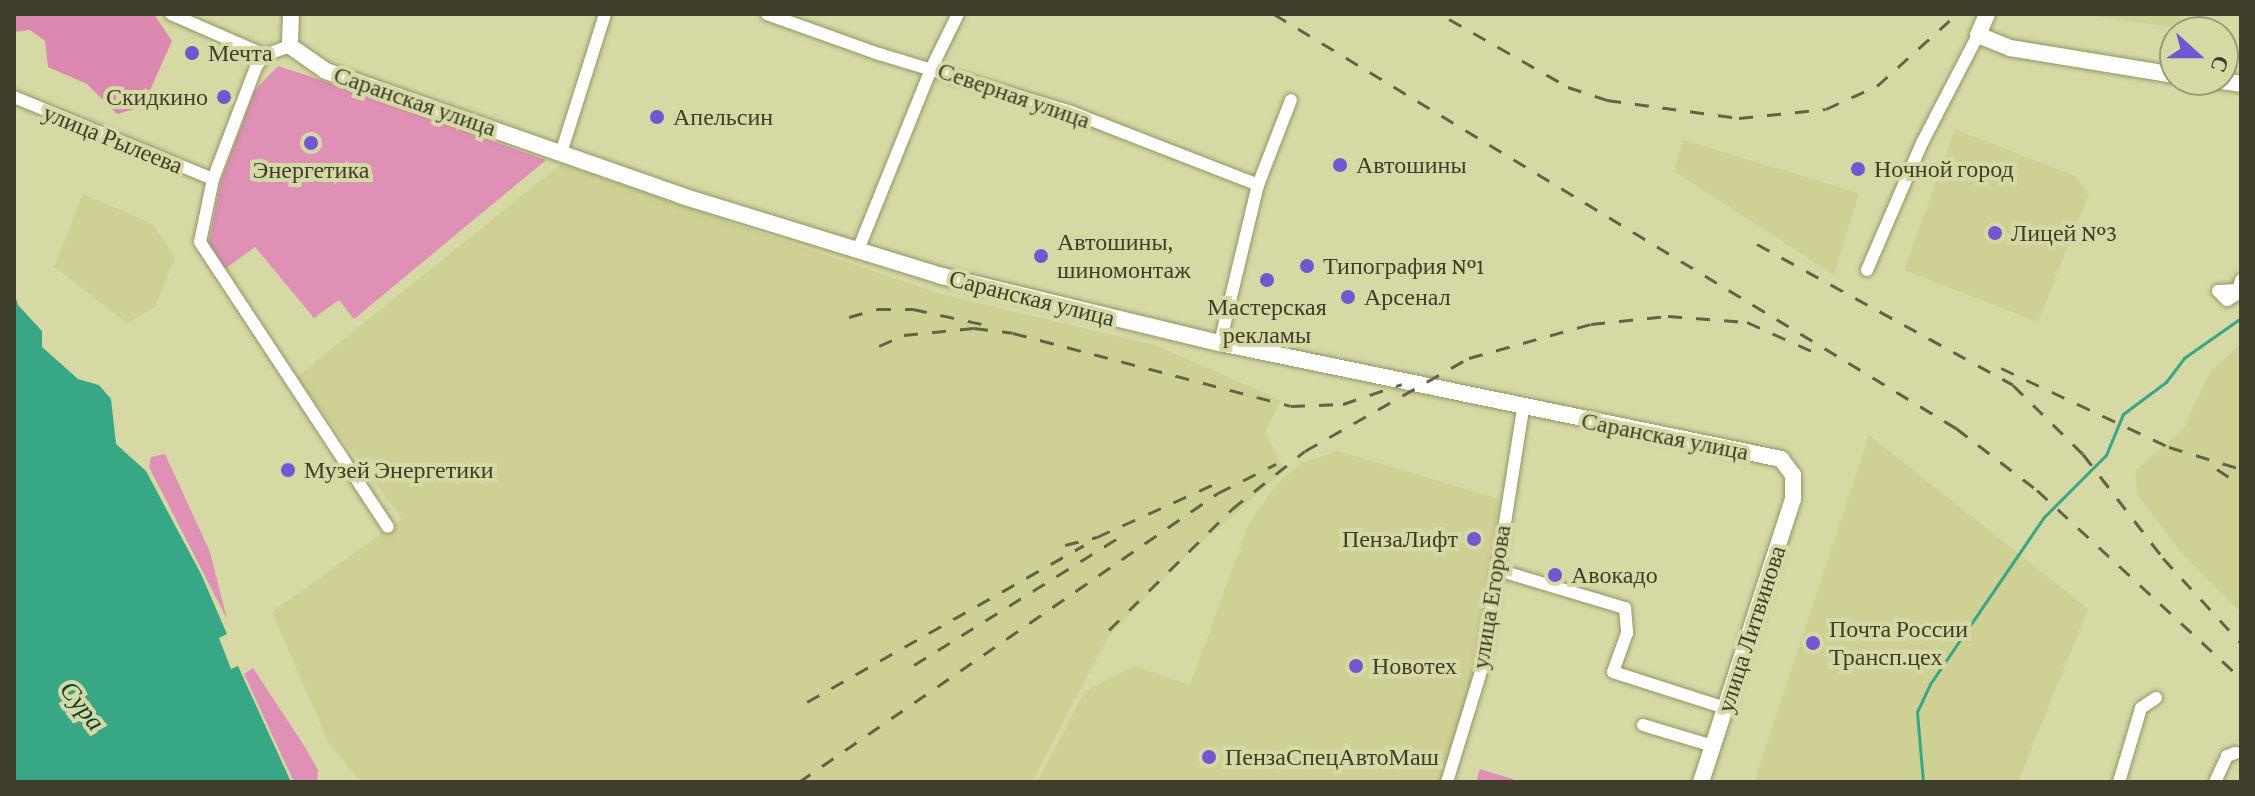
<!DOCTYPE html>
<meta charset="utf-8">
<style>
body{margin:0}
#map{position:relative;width:2255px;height:796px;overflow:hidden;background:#d7d9a5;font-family:"Crimson Pro",serif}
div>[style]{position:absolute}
.built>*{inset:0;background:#ced094}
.green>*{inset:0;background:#de90b5}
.forest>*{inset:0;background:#dc89b2}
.water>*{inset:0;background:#37a786}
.stream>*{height:3px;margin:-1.5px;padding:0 1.5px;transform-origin:1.5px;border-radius:1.5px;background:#37a786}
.roads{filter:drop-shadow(0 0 2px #939463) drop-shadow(0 0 2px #939463)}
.minor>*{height:12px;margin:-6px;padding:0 6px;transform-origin:6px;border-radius:6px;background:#fff}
.major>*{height:16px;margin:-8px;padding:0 8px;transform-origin:8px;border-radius:8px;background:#fff}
.rail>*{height:3px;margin-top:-1.5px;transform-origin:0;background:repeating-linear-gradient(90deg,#636348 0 14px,transparent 0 28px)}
.dots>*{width:22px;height:22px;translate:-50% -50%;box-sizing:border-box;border:4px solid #d7d9a5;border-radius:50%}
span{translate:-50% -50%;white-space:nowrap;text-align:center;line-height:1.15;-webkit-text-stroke:8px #d7d9a5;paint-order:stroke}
.poi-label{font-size:24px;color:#3e3e2a}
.left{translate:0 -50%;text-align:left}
.right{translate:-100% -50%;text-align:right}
.street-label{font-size:24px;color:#3e3e2a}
.water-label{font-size:26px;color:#0f3f31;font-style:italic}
.frame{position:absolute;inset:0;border:16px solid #3e3e2a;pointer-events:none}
.north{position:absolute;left:2159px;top:16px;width:80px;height:80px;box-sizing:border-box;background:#d7d9a5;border:2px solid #9a9b74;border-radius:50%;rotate:111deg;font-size:22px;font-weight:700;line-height:32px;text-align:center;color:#3e3e2a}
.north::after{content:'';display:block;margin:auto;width:28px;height:36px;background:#7257d0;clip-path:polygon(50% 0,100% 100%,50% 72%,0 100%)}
</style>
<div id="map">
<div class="built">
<i style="clip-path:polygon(2080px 14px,2181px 14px,2178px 28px)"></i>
<i style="clip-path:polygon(1955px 129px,2075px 176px,2089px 193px,2038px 322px,1904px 270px)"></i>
<i style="clip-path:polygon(1683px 140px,1859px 193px,1834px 275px,1674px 171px)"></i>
<i style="clip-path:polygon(561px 164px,940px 294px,1154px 345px,1281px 400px,1265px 432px,1285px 470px,1187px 555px,1108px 637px,1032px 782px,361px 782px,329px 744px,272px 612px,402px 519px,297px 377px)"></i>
<i style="clip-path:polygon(83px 194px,153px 224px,175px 258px,155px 307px,127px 323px,54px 267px)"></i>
<i style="clip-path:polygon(2241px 344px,2241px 613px,2181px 552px,2138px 495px,2135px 471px,2183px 429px,2211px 371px)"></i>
<i style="clip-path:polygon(1869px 435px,2088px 609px,2018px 782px,1754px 782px)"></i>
<i style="clip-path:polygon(1338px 451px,1499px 499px,1478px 673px,1443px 782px,1037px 782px,1085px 691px,1134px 666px,1190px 685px,1249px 523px,1277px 484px,1301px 463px)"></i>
</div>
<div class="green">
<i style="clip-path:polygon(278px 66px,309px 76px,546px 160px,354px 319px,339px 300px,314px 318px,255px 247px,225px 269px,208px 246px,221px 180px,255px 90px)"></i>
<i style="clip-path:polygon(165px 454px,210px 552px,227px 619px,149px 467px,151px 457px)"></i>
<i style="clip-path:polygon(253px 668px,305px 747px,318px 770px,317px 782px,294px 782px,244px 674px)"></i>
<i style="clip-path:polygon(1480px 769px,1522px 782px,1476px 782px)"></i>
</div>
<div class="forest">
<i style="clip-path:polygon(14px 14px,154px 14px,172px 41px,147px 97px,135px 109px,117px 114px,87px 84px,48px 67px,45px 41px,30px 30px,14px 32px)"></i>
</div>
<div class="water">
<i style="clip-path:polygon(14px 292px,18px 305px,42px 331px,42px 347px,78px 379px,99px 385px,111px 399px,116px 444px,146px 471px,201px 574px,227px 634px,219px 638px,231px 669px,238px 666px,291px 782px,14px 782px)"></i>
</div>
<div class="stream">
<i style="left:1923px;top:782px;width:70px;rotate:-94.9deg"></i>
<i style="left:1917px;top:712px;width:31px;rotate:-65deg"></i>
<i style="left:1930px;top:684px;width:202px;rotate:-55.7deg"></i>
<i style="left:2044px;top:517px;width:88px;rotate:-45deg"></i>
<i style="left:2106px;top:455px;width:44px;rotate:-67.5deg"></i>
<i style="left:2123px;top:414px;width:54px;rotate:-36.7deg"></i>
<i style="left:2166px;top:382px;width:30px;rotate:-53deg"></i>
<i style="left:2184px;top:358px;width:70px;rotate:-35.1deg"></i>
</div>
<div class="roads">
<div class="minor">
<i style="left:171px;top:14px;width:103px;rotate:23.6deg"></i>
<i style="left:767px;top:14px;width:119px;rotate:19.7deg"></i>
<i style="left:879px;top:54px;width:201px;rotate:16.8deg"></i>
<i style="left:1071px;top:112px;width:201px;rotate:21.3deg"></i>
<i style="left:290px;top:46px;width:27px;rotate:160deg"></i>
<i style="left:265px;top:55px;width:15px;rotate:127deg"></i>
<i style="left:256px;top:67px;width:120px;rotate:111deg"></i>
<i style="left:213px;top:179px;width:64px;rotate:101.7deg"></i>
<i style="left:200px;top:242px;width:341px;rotate:56.6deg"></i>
<i style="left:14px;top:97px;width:215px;rotate:22.4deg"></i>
<i style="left:561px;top:153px;width:146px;rotate:-72.4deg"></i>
<i style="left:858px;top:250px;width:197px;rotate:-68deg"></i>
<i style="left:932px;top:67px;width:59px;rotate:-63.9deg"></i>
<i style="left:1867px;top:270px;width:138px;rotate:-66.6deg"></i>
<i style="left:1922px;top:143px;width:122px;rotate:-62.6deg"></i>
<i style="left:2241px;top:280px;width:10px;rotate:107deg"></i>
<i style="left:2238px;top:290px;width:20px;rotate:177deg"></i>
<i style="left:2218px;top:291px;width:13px;rotate:45deg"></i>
<i style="left:2227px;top:300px;width:16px;rotate:-30deg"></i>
<i style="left:1220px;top:343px;width:163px;rotate:-76.5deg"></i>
<i style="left:1258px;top:185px;width:91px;rotate:-68.8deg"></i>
<i style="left:1498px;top:570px;width:133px;rotate:16.7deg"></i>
<i style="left:1625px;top:608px;width:25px;rotate:85deg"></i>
<i style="left:1627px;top:633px;width:41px;rotate:109.7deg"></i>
<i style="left:1613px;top:672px;width:118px;rotate:17.8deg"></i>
<i style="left:1643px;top:725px;width:73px;rotate:16.7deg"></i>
<i style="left:1447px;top:782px;width:119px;rotate:-72.9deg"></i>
<i style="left:1482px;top:668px;width:262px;rotate:-81deg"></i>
<i style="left:2119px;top:782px;width:77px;rotate:-73.4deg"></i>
<i style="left:2141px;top:708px;width:18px;rotate:-34deg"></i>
<i style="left:2215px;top:782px;width:29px;rotate:-65deg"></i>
<i style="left:2227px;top:756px;width:9px;rotate:-21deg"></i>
</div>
<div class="major">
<i style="left:291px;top:14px;width:32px;rotate:92deg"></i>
<i style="left:290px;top:46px;width:44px;rotate:34.8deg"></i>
<i style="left:326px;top:71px;width:377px;rotate:19.3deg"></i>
<i style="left:682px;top:196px;width:272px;rotate:17.1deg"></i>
<i style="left:942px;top:276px;width:286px;rotate:13.6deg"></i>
<i style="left:1220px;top:343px;width:573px;rotate:11.68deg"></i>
<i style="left:1781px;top:459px;width:20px;rotate:53deg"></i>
<i style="left:1793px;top:475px;width:24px;rotate:90deg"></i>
<i style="left:1793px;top:499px;width:298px;rotate:108deg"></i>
<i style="left:1987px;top:14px;width:23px;rotate:113deg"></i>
<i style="left:1978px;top:35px;width:35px;rotate:22deg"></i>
<i style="left:2010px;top:48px;width:167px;rotate:9.3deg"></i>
<i style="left:2214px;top:80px;width:27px;rotate:8deg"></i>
</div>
</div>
<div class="rail">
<i style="left:1274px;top:14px;width:798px;rotate:31.26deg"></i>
<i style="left:1956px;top:428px;width:102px;rotate:37.4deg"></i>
<i style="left:2037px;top:490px;width:277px;rotate:42.7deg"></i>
<i style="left:1449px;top:19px;width:137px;rotate:29.7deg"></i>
<i style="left:1568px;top:87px;width:41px;rotate:18.4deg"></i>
<i style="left:1607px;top:100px;width:133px;rotate:7.8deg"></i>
<i style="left:1739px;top:118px;width:87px;rotate:-5.9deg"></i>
<i style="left:1826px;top:109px;width:56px;rotate:-24.3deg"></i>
<i style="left:1877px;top:86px;width:108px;rotate:-42deg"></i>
<i style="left:1757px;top:244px;width:292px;rotate:28.8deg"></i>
<i style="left:2013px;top:385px;width:98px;rotate:44.6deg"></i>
<i style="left:2083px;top:454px;width:131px;rotate:52.4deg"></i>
<i style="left:2163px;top:558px;width:115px;rotate:47.5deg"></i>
<i style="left:849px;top:317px;width:29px;rotate:-16deg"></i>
<i style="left:877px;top:309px;width:36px"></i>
<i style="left:913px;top:309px;width:71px;rotate:12.3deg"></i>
<i style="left:879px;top:346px;width:27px;rotate:-24deg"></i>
<i style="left:904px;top:335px;width:70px;rotate:-5.7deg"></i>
<i style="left:974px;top:328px;width:39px;rotate:7deg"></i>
<i style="left:1013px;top:333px;width:287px;rotate:14.7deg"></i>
<i style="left:1291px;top:406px;width:52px;rotate:-2.2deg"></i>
<i style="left:1343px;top:404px;width:62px;rotate:-18.7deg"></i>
<i style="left:2001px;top:368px;width:186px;rotate:25.2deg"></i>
<i style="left:2169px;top:447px;width:75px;rotate:17deg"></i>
<i style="left:2217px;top:469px;width:29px;rotate:34deg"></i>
<i style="left:1065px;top:545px;width:33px;rotate:-14deg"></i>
<i style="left:1097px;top:537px;width:138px;rotate:-24.3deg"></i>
<i style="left:1109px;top:630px;width:173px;rotate:-44.5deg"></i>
<i style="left:1232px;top:509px;width:93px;rotate:-38.5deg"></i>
<i style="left:1305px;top:451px;width:189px;rotate:-29.6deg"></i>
<i style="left:1469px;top:358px;width:127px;rotate:-15.6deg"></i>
<i style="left:1591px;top:324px;width:77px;rotate:-5.9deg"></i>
<i style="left:1668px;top:316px;width:79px;rotate:4.3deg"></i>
<i style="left:1747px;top:322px;width:76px;rotate:24.2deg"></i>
<i style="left:914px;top:665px;width:244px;rotate:-31.9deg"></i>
<i style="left:807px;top:702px;width:318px;rotate:-29.5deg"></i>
<i style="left:799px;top:782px;width:509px;rotate:-34.6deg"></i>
<i style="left:1218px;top:493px;width:65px;rotate:-26.6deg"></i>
</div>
<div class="dots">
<i style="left:192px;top:53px;background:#7257d0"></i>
<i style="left:224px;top:97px;background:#7257d0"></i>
<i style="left:657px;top:117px;background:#7257d0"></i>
<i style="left:311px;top:143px;background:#7257d0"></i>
<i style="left:1340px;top:165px;background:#7257d0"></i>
<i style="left:1858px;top:169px;background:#7257d0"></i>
<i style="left:1995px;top:233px;background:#7257d0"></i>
<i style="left:1041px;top:256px;background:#7257d0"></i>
<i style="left:1307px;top:266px;background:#7257d0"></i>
<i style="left:1267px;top:280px;background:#7257d0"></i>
<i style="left:1348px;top:297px;background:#7257d0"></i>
<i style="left:288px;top:470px;background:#7257d0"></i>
<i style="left:1474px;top:539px;background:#7257d0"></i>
<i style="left:1555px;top:575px;background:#7257d0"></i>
<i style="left:1813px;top:643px;background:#7257d0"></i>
<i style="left:1356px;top:666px;background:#7257d0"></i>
<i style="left:1209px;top:757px;background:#7257d0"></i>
</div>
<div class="poi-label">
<span class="left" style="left:208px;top:53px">Мечта</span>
<span class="right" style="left:208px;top:97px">Скидкино</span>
<span class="left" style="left:673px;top:117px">Апельсин</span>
<span class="left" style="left:1356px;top:165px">Автошины</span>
<span class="left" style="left:1874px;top:169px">Ночной город</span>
<span style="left:311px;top:170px">Энергетика</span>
<span class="left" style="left:2011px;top:233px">Лицей №3</span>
<span class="left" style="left:1057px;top:256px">Автошины,<br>шиномонтаж</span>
<span class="left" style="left:1323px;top:266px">Типография №1</span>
<span class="left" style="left:1364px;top:297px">Арсенал</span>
<span style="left:1267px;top:321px">Мастерская<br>рекламы</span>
<span class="left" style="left:304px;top:470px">Музей Энергетики</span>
<span class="right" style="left:1458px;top:539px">ПензаЛифт</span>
<span class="left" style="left:1571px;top:575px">Авокадо</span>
<span class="left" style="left:1829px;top:643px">Почта России<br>Трансп.цех</span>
<span class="left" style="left:1372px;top:666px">Новотех</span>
<span class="left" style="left:1225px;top:757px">ПензаСпецАвтоМаш</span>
</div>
<div class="street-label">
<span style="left:1014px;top:95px;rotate:19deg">Северная улица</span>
<span style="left:415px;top:101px;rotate:19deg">Саранская улица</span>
<span style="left:113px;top:139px;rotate:22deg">улица Рылеева</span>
<span style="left:1032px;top:298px;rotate:14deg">Саранская улица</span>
<span style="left:1665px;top:436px;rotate:11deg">Саранская улица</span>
<span style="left:1491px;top:597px;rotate:-81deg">улица Егорова</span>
<span style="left:1751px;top:629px;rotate:-72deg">улица Литвинова</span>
</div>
<div class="water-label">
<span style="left:82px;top:706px;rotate:52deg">Сура</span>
</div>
<div class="frame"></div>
<div class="north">С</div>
</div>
